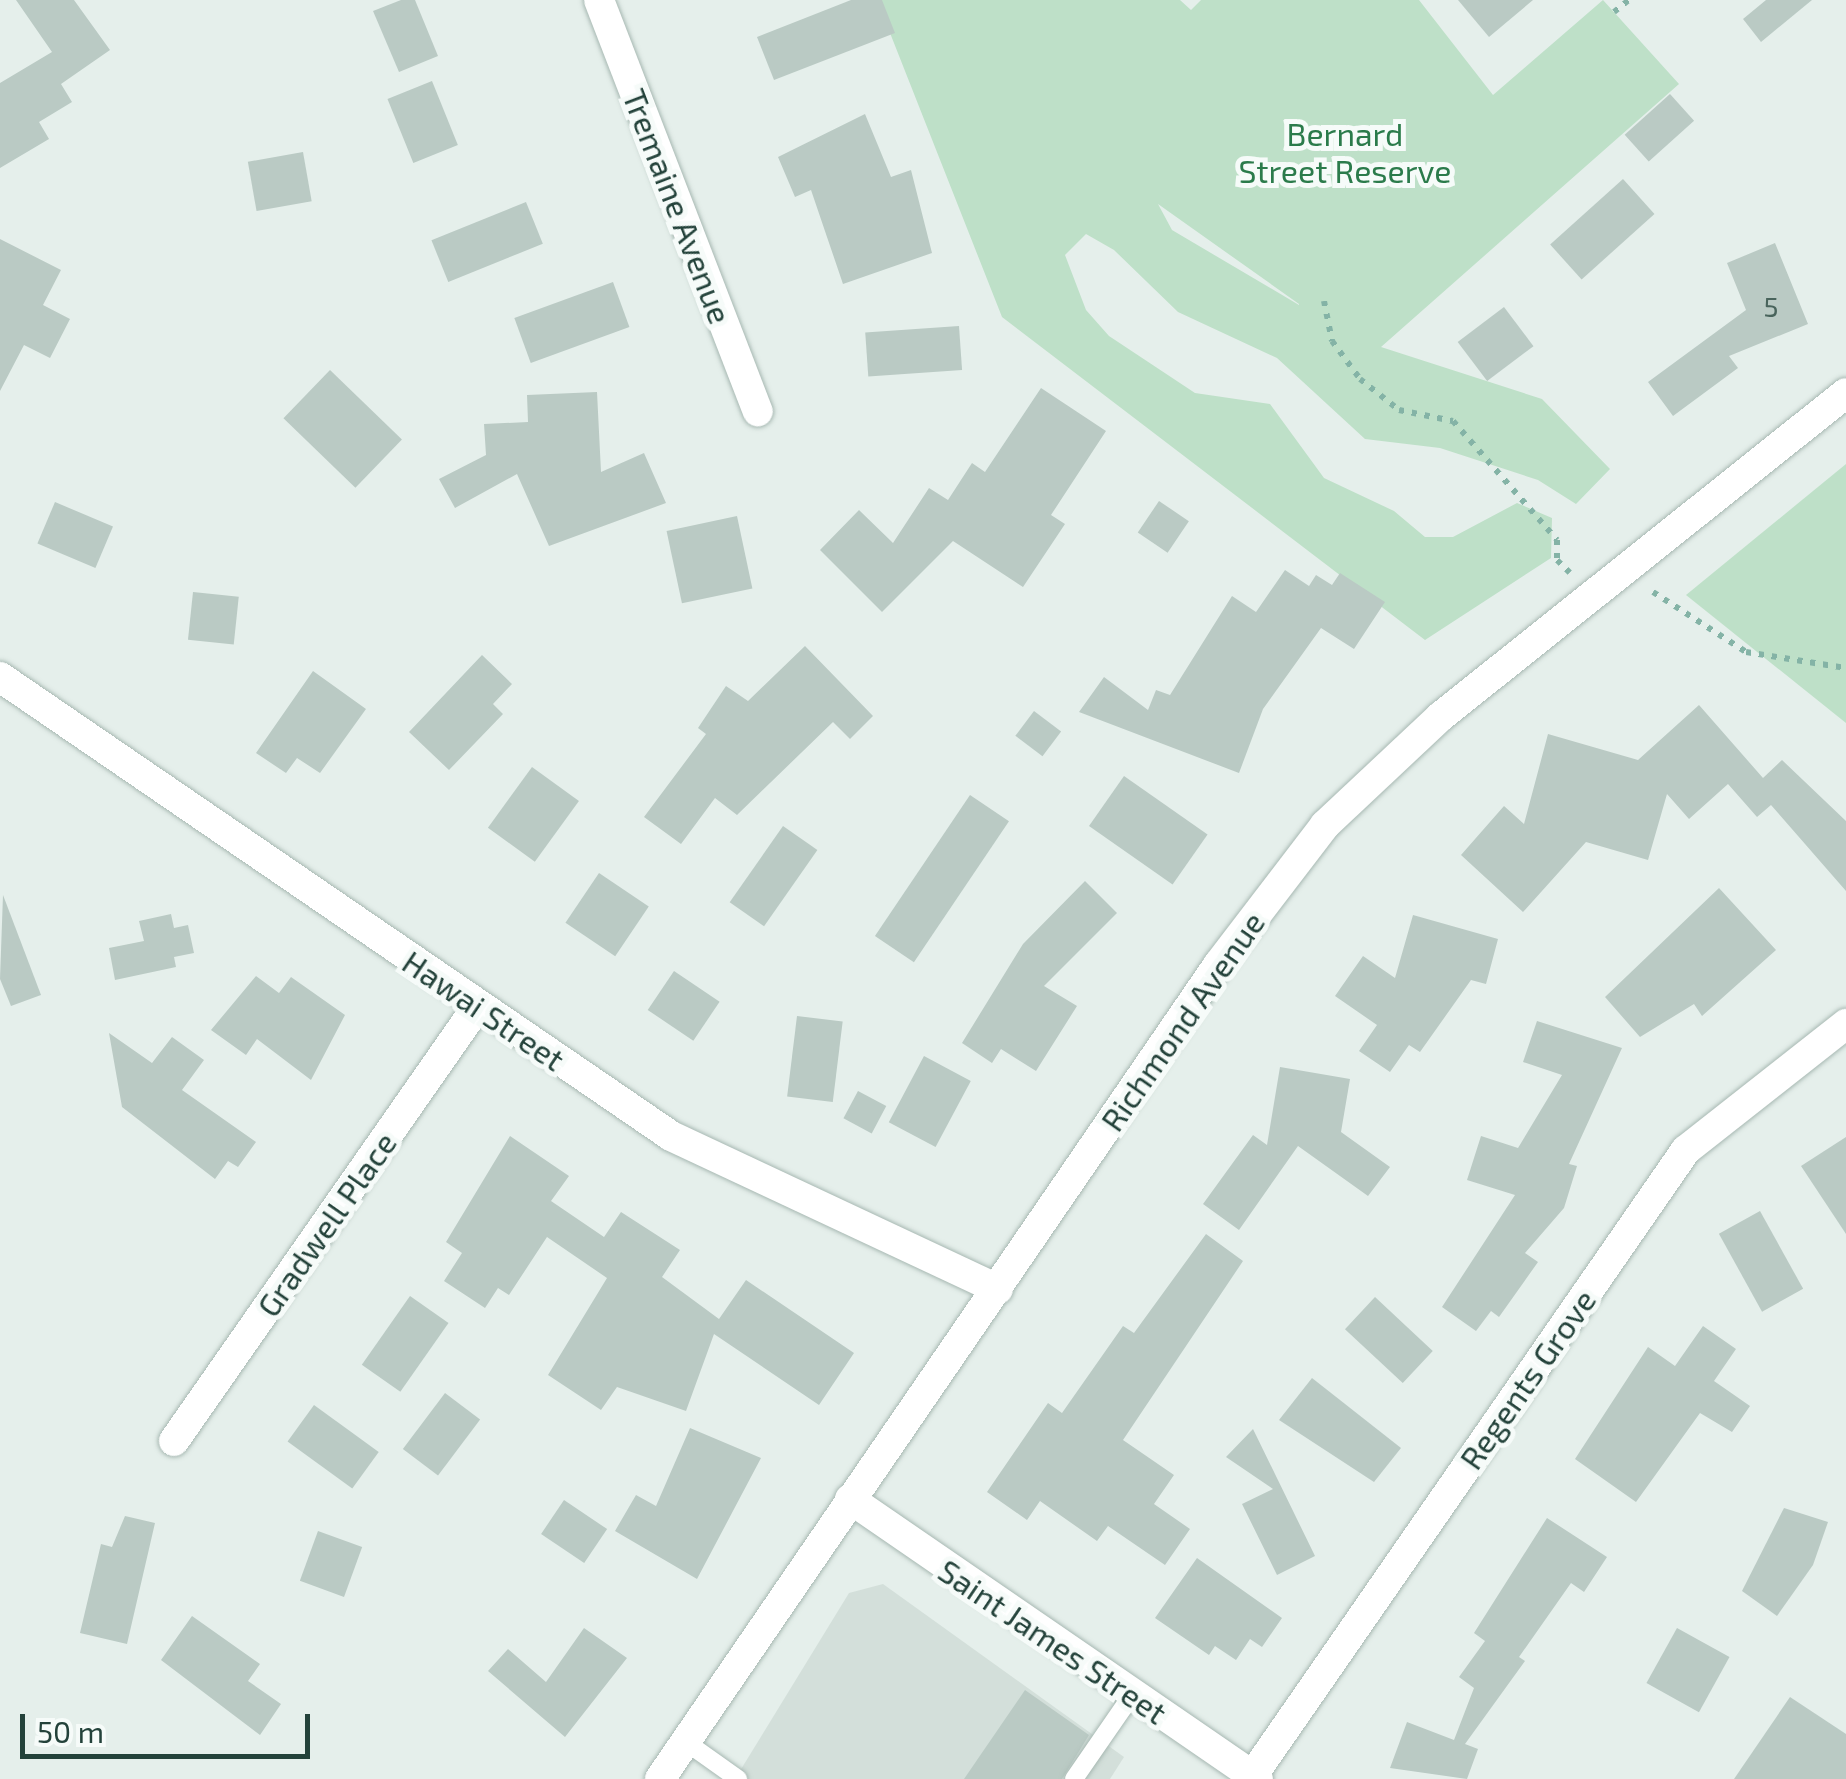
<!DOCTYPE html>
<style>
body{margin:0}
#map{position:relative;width:1846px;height:1779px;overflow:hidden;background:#e5efeb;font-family:"Exo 2",sans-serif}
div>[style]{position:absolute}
.built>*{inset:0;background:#d3dfda}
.green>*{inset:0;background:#bee0c8}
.building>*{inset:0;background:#bacac4;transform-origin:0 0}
.path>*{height:6px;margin-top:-3px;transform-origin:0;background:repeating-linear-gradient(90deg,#84b3a6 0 5px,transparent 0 13px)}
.roads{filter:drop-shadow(0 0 2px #a7b8b2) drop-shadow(0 0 2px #a7b8b2)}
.service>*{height:18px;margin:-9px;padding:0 9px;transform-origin:9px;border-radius:9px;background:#fff}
.minor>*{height:30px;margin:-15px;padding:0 15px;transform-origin:15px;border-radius:15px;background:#fff}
.tertiary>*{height:30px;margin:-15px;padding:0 15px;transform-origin:15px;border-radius:15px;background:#fff}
span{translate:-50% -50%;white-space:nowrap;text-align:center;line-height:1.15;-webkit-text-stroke:10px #f6fbf9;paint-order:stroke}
.number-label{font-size:28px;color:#49645c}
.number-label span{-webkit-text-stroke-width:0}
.park-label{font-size:32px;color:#2b7b4b}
.street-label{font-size:32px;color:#23423a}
.scale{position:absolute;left:20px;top:1714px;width:290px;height:45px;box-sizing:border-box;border:5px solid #23423a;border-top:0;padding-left:12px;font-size:30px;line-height:35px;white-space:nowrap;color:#23423a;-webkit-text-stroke:8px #f6fbf9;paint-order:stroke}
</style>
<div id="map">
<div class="built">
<i style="clip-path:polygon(883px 1584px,1124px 1757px,1110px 1779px,735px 1779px,849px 1593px)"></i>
</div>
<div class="green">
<i style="clip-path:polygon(evenodd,877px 0,1180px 0,1191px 10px,1201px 0,1419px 0,1493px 95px,1603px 0,1679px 84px,1381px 347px,1542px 399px,1610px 469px,1576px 504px,1538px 480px,1440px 448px,1365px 439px,1277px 358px,1178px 312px,1114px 250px,1086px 234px,1065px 255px,1086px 310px,1109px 336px,1195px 393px,1270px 404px,1324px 478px,1394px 511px,1425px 537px,1453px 537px,1517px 503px,1552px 518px,1551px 558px,1425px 640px,1002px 317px,877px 0,1158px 204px,1299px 304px,1299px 305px,1172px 230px,1158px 204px)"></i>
<i style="clip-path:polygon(1846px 464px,1846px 723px,1686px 595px)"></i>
</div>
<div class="building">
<i style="clip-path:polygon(16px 0,74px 0,110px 50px,61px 84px,72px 102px,39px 122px,49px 139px,0 168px,0 83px,52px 52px)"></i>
<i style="clip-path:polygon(401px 0,415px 0,438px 56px,399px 72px,373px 11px)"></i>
<i style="clip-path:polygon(851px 0,882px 0,895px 33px,774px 80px,757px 37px)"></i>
<i style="clip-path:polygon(1458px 0,1533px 0,1489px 37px)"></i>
<i style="clip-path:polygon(1766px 0,1812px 0,1761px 42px,1743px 19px)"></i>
<i style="left:432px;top:81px;width:69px;height:48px;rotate:68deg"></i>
<i style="left:1670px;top:94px;width:36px;height:61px;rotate:48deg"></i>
<i style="clip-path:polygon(865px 114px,891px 177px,911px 170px,932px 253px,843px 284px,811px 190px,795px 197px,778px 157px)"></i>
<i style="left:303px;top:152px;width:50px;height:56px;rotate:80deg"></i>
<i style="left:1623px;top:179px;width:47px;height:98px;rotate:48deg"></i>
<i style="left:526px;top:202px;width:45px;height:102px;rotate:68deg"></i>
<i style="clip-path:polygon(0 239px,61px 270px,43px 305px,70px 319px,50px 358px,24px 345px,0 391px)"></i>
<i style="clip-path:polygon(1775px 243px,1808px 324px,1729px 356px,1738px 368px,1673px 416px,1648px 382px,1746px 310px,1727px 263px)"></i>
<i style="left:613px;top:282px;width:48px;height:105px;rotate:70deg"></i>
<i style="left:1504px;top:307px;width:49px;height:58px;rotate:53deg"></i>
<i style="left:959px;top:326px;width:44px;height:94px;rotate:86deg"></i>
<i style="left:330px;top:370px;width:100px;height:67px;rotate:44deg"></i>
<i style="clip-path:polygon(1041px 388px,1106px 431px,1051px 515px,1065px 524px,1023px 587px,953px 541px,882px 612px,820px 550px,859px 510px,893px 543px,929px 488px,948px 500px,972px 463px,985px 472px)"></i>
<i style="clip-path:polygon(597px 392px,601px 472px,644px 453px,666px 503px,549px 546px,517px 474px,455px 508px,439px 479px,486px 455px,484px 424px,528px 422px,527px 395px)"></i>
<i style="left:1159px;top:501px;width:36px;height:38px;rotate:34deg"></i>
<i style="left:55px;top:502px;width:63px;height:45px;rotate:23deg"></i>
<i style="left:737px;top:516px;width:74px;height:72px;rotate:78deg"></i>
<i style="clip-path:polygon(1285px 570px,1309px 586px,1316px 575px,1332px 585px,1340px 573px,1385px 602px,1354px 649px,1321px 628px,1263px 709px,1239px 773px,1079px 712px,1104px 677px,1148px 710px,1156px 690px,1170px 695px,1232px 596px,1256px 612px)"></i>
<i style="left:193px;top:592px;width:46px;height:48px;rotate:6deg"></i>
<i style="clip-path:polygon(805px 646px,873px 716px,850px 739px,833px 722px,737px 815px,715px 798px,681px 844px,644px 817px,706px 734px,698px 728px,726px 686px,748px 701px)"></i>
<i style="clip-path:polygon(482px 655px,512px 684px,493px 704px,503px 714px,449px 770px,409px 732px)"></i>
<i style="clip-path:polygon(313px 671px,366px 709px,320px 773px,297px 758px,286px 773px,256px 753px)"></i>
<i style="clip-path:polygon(1699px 705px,1763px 778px,1782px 760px,1846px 821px,1846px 891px,1771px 805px,1757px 817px,1728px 784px,1689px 819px,1667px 794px,1648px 860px,1586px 842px,1523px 912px,1461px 855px,1504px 806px,1524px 824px,1548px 734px,1638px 760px)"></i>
<i style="left:1034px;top:711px;width:34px;height:31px;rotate:37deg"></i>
<i style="left:532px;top:767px;width:58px;height:75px;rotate:36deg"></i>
<i style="left:1124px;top:776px;width:102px;height:61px;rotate:35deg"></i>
<i style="left:970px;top:795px;width:47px;height:170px;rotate:34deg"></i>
<i style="left:783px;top:826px;width:42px;height:93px;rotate:35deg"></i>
<i style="left:599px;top:873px;width:60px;height:60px;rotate:34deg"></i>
<i style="clip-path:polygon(1085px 881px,1117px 913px,1044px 986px,1077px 1006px,1036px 1071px,1001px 1049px,992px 1063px,962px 1043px,1023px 944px)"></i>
<i style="clip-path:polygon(1719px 888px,1776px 950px,1702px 1016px,1694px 1004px,1640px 1037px,1605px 997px)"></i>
<i style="clip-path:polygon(3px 895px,41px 995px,11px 1006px,0 979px)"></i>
<i style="clip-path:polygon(171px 914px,174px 928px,188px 925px,194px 953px,174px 957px,176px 967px,115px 980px,109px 948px,144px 941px,139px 921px)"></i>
<i style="clip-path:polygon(1413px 915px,1498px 939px,1486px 984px,1471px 980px,1420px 1052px,1409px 1045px,1390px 1072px,1359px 1051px,1377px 1025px,1335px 996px,1363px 956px,1395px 978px)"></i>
<i style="left:674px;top:971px;width:55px;height:47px;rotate:34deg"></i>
<i style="clip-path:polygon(256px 976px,279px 993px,291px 977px,345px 1015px,311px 1080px,257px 1039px,246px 1055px,211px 1030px)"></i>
<i style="left:797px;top:1016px;width:46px;height:81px;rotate:7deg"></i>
<i style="clip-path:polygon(1537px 1021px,1622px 1048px,1569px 1164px,1577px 1166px,1564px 1208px,1525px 1253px,1538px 1262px,1499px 1317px,1491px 1311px,1476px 1331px,1442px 1307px,1515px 1195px,1467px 1180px,1481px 1136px,1518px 1148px,1562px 1075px,1523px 1062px)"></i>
<i style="clip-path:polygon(109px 1033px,152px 1063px,172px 1037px,204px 1060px,182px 1090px,256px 1142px,238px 1167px,228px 1161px,215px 1179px,122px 1107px)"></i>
<i style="left:924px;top:1056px;width:53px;height:75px;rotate:28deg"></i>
<i style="clip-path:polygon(1280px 1067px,1350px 1079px,1341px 1132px,1390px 1167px,1368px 1196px,1298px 1146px,1239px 1230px,1203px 1204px,1253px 1135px,1267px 1145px)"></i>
<i style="left:858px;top:1091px;width:32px;height:31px;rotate:28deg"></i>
<i style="clip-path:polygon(510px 1136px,569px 1176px,551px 1201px,604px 1237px,621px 1212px,680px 1250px,662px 1277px,719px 1319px,746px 1280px,854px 1353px,819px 1405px,714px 1334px,686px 1411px,617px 1387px,601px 1410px,548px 1375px,607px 1278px,547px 1237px,509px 1295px,498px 1288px,485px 1308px,444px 1281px,462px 1253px,446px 1242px)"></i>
<i style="clip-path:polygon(1846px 1137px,1846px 1234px,1801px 1166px)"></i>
<i style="left:1760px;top:1211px;width:89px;height:47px;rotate:61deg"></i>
<i style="clip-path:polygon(1206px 1234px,1243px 1261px,1123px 1440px,1174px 1475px,1154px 1504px,1190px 1529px,1165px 1565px,1108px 1526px,1097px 1541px,1040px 1501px,1027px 1520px,987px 1492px,1048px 1403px,1062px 1413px,1123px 1326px,1134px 1333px)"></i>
<i style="left:410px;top:1296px;width:47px;height:84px;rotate:35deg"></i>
<i style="left:1375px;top:1297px;width:79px;height:44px;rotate:43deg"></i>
<i style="clip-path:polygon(1703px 1326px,1736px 1349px,1714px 1381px,1750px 1406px,1732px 1432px,1700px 1413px,1636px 1502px,1575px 1459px,1648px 1347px,1675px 1366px)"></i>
<i style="clip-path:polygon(1312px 1378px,1401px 1448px,1374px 1482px,1279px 1420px)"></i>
<i style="left:445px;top:1393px;width:44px;height:70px;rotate:37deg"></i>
<i style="left:314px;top:1405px;width:80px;height:45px;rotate:36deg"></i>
<i style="clip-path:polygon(690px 1428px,761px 1458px,697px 1579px,615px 1531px,636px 1495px,656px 1506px)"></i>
<i style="clip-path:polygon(1253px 1429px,1315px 1556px,1277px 1575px,1242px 1504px,1273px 1489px,1226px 1457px)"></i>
<i style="left:564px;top:1500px;width:52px;height:41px;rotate:34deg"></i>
<i style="clip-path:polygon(1784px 1508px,1828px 1522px,1813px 1565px,1777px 1616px,1742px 1591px)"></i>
<i style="clip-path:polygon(125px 1516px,155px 1523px,127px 1644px,80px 1633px,101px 1544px,112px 1547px)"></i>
<i style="clip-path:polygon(1547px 1518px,1607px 1557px,1584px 1592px,1571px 1583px,1519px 1657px,1525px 1661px,1465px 1744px,1478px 1749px,1467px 1779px,1390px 1768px,1407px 1722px,1454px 1740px,1474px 1688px,1459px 1677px,1485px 1641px,1474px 1633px)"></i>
<i style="left:318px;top:1531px;width:47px;height:53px;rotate:20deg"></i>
<i style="clip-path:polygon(1197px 1558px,1282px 1618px,1262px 1647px,1250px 1639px,1236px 1660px,1215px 1646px,1209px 1655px,1155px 1618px)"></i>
<i style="clip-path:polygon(192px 1616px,260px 1664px,248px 1681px,281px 1704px,260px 1735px,161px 1660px)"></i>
<i style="clip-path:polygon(584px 1628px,627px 1658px,565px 1737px,488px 1671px,508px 1649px,546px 1682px)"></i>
<i style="left:1677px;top:1628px;width:60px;height:63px;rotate:29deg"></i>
<i style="clip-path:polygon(1025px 1690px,1089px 1735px,1062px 1779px,964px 1779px)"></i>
<i style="clip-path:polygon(1790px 1697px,1846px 1734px,1846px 1779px,1734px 1779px)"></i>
</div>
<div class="path">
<i style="left:1614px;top:12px;width:19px;rotate:-39deg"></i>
<i style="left:1324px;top:301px;width:41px;rotate:78.7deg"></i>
<i style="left:1332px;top:341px;width:47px;rotate:53.6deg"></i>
<i style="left:1360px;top:379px;width:50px;rotate:38.5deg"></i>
<i style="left:1399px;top:410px;width:55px;rotate:11.5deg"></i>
<i style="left:1453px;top:421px;width:158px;rotate:48.8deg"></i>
<i style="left:1557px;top:540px;width:20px;rotate:90deg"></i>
<i style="left:1557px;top:560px;width:18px;rotate:45deg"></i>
<i style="left:1653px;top:592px;width:111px;rotate:32.8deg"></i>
<i style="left:1746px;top:652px;width:101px;rotate:9.1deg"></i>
</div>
<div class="roads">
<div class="service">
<i style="left:686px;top:1742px;width:64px;rotate:35.4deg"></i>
<i style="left:1074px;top:1779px;width:102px;rotate:-55.4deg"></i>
</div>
<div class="minor">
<i style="left:599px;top:0;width:441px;rotate:68.9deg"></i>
<i style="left:0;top:677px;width:813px;rotate:34.37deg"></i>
<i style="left:671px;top:1136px;width:361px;rotate:25.1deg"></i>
<i style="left:174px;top:1441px;width:529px;rotate:-55.08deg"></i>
<i style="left:850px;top:1499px;width:495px;rotate:34.5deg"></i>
<i style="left:1253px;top:1775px;width:760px;rotate:-55.29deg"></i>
<i style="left:1686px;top:1150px;width:204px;rotate:-38.2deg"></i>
</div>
<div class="tertiary">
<i style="left:660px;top:1779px;width:987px;rotate:-55.57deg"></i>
<i style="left:1218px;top:965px;width:176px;rotate:-52.6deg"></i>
<i style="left:1325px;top:825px;width:158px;rotate:-43.2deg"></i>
<i style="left:1440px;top:717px;width:519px;rotate:-38.59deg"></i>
</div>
</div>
<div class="number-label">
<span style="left:1771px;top:306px">5</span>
</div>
<div class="park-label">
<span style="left:1345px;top:152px">Bernard<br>Street Reserve</span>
</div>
<div class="street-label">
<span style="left:678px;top:206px;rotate:69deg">Tremaine Avenue</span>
<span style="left:484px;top:1010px;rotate:34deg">Hawai Street</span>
<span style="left:1182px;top:1021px;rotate:-55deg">Richmond Avenue</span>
<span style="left:326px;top:1224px;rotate:-55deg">Gradwell Place</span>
<span style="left:1527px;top:1379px;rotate:-55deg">Regents Grove</span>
<span style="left:1053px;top:1641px;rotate:34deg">Saint James Street</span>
</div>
<div class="scale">50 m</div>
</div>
